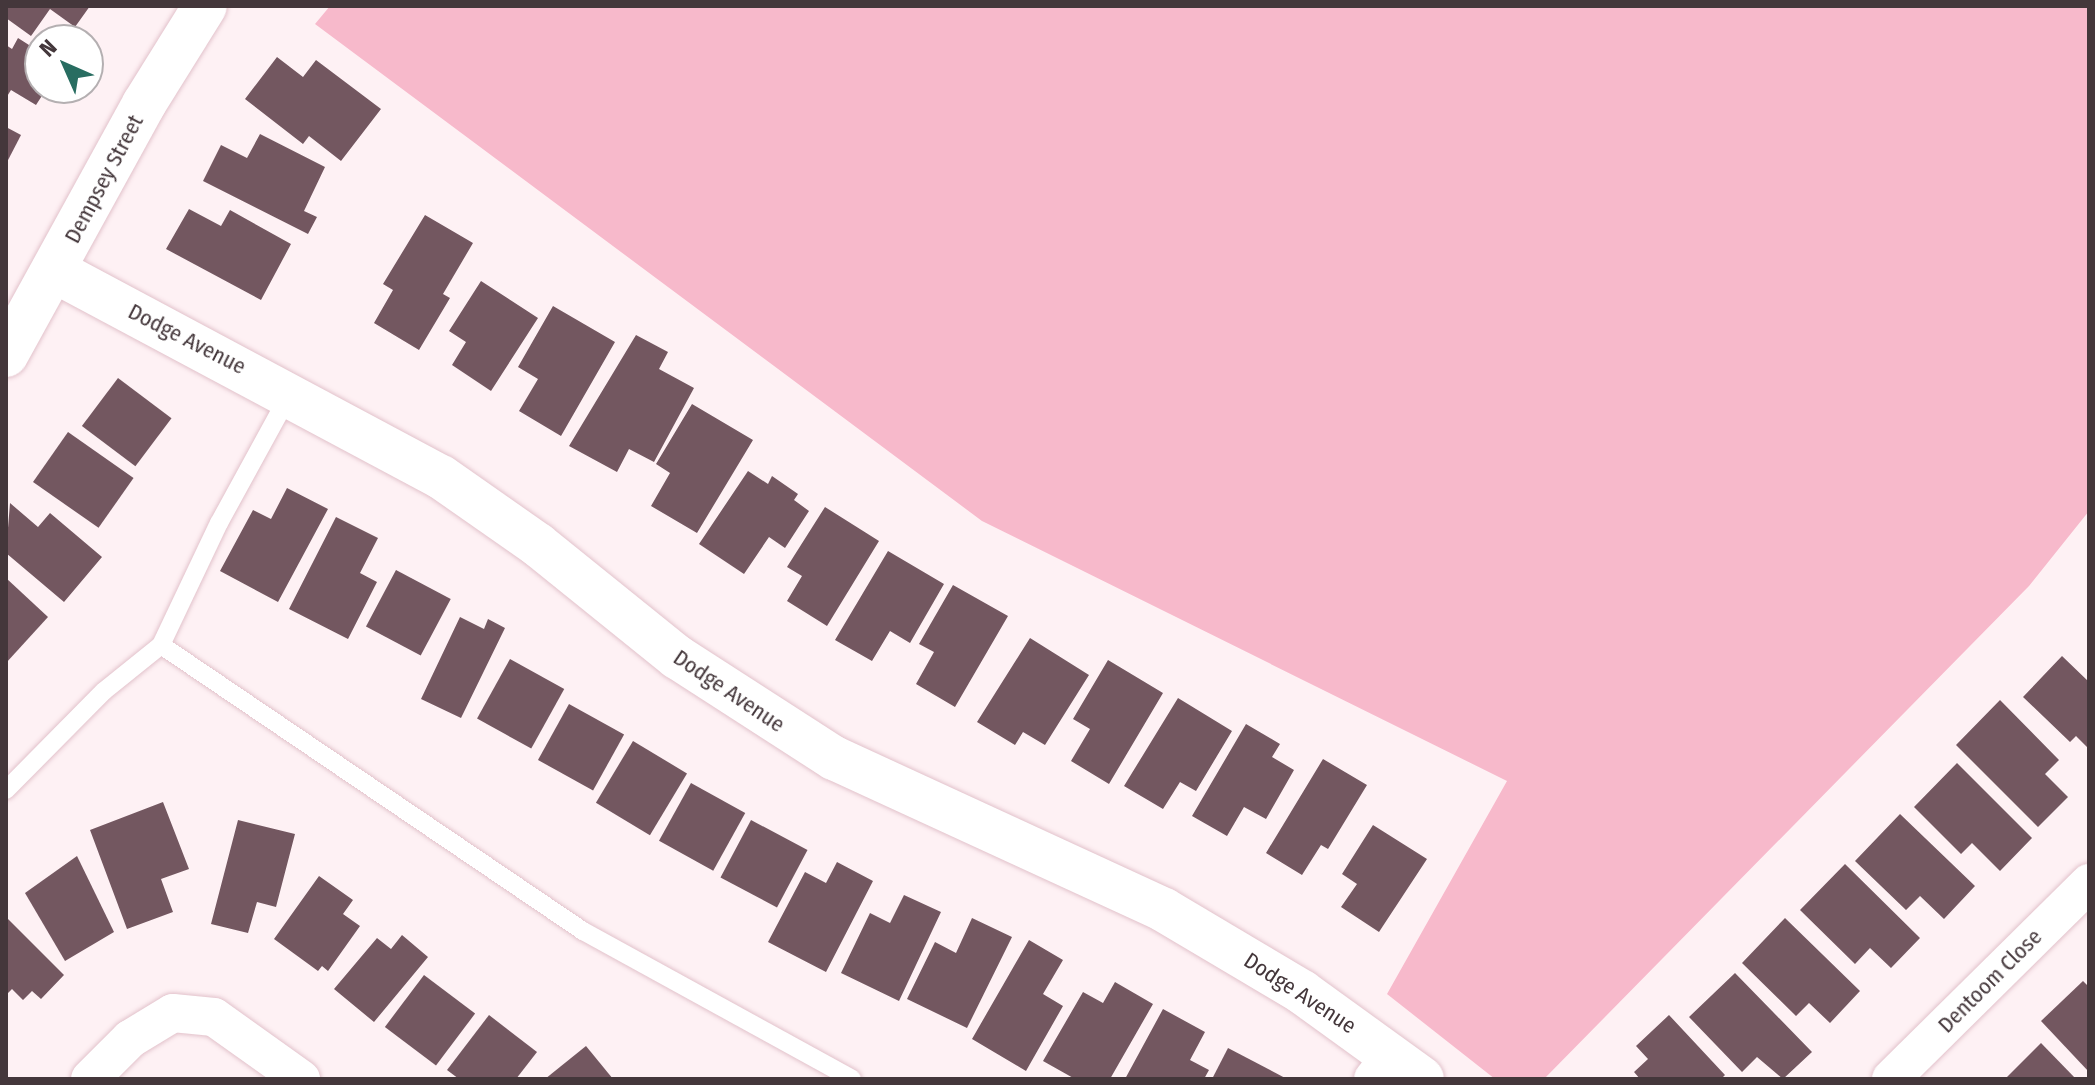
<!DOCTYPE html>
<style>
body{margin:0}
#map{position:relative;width:2095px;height:1085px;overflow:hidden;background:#fef1f4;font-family:"Fira Sans Condensed",sans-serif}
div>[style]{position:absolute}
.green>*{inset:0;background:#f7b9cb}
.building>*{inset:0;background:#735760;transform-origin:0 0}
.roads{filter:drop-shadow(0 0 2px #e2c2cb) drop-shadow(0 0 2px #e2c2cb)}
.lane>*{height:18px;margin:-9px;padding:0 9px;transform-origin:9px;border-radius:9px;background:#fff}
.street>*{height:38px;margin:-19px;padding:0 19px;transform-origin:19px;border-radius:19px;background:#fff}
.secondary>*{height:44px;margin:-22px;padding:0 22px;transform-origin:22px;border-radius:22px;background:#fff}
span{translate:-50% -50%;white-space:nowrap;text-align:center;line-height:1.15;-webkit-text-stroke:8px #fff;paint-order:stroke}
.street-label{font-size:22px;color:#44373b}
.frame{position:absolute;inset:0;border:8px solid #44373b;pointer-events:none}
.north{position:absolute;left:24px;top:24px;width:80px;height:80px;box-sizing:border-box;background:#fff;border:2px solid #b4afb1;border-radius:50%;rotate:315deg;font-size:22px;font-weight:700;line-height:32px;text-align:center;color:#44373b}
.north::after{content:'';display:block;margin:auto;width:28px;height:36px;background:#286d61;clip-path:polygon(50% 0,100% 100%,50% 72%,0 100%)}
</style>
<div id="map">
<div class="green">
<i style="clip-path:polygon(330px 6px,2089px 6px,2089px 511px,2029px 586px,1544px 1079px,1495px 1079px,1387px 994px,1507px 781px,982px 521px,315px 24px)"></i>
</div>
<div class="building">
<i style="clip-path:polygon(6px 6px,90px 6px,75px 27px,50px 9px,31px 36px,6px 18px)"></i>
<i style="clip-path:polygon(18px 38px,40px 52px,40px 88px,47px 88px,36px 105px,11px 90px,6px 98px,6px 45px,12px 49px)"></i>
<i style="clip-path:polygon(277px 57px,303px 77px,316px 60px,381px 109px,341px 161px,309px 136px,303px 144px,245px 99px)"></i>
<i style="clip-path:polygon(6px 127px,21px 135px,6px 164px)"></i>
<i style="clip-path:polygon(260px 134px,325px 167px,304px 211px,317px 217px,308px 234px,203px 181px,221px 145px,247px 158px)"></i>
<i style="clip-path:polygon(189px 209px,221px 226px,230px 210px,291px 244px,261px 300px,166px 249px)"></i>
<i style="clip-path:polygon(425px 215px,473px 243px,443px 294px,450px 298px,419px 350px,374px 323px,393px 290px,383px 284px)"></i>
<i style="clip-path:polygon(481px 281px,538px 318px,491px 391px,452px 365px,466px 342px,449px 331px)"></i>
<i style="clip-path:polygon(553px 306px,615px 342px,561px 436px,519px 411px,538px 379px,518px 367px)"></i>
<i style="clip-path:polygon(636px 335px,668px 352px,659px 369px,694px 388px,654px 462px,629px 449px,617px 472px,569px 446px)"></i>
<i style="left:118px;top:378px;width:67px;height:60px;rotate:37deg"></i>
<i style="clip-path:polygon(692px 404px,753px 440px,697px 533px,651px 506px,670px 473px,656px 464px)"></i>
<i style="left:68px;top:432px;width:80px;height:61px;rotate:35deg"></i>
<i style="clip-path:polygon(748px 471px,768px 484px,772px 476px,798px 494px,794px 500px,809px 511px,785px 548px,769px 537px,744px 574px,699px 544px)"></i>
<i style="clip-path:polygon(287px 488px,328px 509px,278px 602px,220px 571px,253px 510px,271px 519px)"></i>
<i style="clip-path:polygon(10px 503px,38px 527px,50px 513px,102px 557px,64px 602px,6px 553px)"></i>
<i style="clip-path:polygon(825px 507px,879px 541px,827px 626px,787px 601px,802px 576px,787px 567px)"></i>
<i style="clip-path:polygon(336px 517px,378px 538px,360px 573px,377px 582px,348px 639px,289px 609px)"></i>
<i style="clip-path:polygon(888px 551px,944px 584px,910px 643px,890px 631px,872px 661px,835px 640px)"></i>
<i style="left:396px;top:570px;width:62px;height:64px;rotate:28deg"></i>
<i style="clip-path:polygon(6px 578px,48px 617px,6px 663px)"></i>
<i style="clip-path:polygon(953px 585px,1008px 616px,955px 707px,916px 684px,934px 652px,919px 644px)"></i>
<i style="clip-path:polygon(460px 617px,484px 629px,488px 619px,505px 628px,461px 718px,421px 699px)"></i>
<i style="clip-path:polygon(1030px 638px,1089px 675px,1045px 745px,1023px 732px,1015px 745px,977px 722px)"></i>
<i style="clip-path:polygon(2062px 656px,2089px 682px,2089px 749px,2076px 736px,2070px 742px,2023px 697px)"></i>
<i style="left:510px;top:659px;width:62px;height:68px;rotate:29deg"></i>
<i style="clip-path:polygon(1108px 660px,1163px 693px,1109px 784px,1071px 761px,1090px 729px,1073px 719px)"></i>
<i style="clip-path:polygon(1178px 698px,1232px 731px,1196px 791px,1180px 782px,1163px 809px,1124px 786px)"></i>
<i style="clip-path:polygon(2000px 700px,2059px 760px,2045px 774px,2068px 797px,2038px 827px,1956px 745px)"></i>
<i style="left:569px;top:704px;width:63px;height:64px;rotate:29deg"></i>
<i style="clip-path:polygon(1246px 724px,1280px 744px,1272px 757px,1294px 770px,1266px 819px,1244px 807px,1227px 836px,1192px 816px)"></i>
<i style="left:633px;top:741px;width:63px;height:72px;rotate:31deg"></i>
<i style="clip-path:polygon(1323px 759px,1367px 785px,1328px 849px,1321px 845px,1302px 875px,1266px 853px)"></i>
<i style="clip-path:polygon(1957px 763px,2032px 838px,2000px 871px,1972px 843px,1961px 854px,1914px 807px)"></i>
<i style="left:691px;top:783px;width:62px;height:66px;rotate:29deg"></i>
<i style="clip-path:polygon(163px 802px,189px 869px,161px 879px,173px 912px,127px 929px,90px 830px)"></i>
<i style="clip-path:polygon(1900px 814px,1975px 886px,1944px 919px,1920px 896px,1906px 910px,1855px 861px)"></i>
<i style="clip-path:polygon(238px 820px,295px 834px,276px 907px,257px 902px,248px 933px,211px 924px)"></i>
<i style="left:751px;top:820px;width:64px;height:65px;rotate:28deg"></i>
<i style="clip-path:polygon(1373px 825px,1427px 859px,1379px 932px,1341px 907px,1357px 884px,1342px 874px)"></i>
<i style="clip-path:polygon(77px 856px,114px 932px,65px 961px,25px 893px)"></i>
<i style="clip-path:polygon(837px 862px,873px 881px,826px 972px,768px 942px,805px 872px,826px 883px)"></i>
<i style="clip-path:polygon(1845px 864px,1920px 938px,1891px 968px,1870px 948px,1855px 964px,1800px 910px)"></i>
<i style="clip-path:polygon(319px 876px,353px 900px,343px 914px,360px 926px,328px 971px,322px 966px,318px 971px,274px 939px)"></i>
<i style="clip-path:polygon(904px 895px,941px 912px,899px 1001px,841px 973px,870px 913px,890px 923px)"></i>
<i style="clip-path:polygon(6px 917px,64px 975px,41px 999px,32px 991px,23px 1000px,12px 989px,6px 995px)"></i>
<i style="clip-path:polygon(972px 918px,1012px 937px,967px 1028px,907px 999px,935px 942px,956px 953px)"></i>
<i style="clip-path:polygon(1785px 918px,1860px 991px,1830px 1023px,1809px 1003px,1796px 1016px,1742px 963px)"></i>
<i style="clip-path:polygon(402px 935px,428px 957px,374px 1022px,334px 989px,377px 938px,391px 949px)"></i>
<i style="clip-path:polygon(1029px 940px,1063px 960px,1043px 994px,1063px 1006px,1026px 1071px,972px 1039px)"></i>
<i style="clip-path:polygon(1735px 973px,1812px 1052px,1783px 1079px,1757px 1057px,1742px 1072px,1689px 1017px)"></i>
<i style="left:424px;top:975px;width:64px;height:65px;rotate:37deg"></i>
<i style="clip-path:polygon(2083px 981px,2089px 987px,2089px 1072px,2041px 1021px)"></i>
<i style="clip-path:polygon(1115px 982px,1153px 1004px,1110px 1079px,1075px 1079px,1043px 1061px,1083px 992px,1103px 1003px)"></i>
<i style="clip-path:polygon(1163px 1009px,1205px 1032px,1190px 1060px,1209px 1070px,1204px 1079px,1125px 1079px)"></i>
<i style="clip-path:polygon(489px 1015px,537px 1052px,516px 1079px,459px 1079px,447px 1070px)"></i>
<i style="clip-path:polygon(1669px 1015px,1725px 1075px,1721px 1079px,1640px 1079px,1634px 1072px,1648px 1059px,1636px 1046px)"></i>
<i style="clip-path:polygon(2041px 1043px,2076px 1079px,2005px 1079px)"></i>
<i style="clip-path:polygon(586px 1046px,613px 1079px,545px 1079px)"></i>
<i style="clip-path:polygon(1228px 1048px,1287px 1079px,1212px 1079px)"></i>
</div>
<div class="roads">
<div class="lane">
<i style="left:161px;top:645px;width:510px;rotate:34.13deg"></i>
<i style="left:583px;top:931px;width:307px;rotate:28.8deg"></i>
<i style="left:6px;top:790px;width:139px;rotate:-45.3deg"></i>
<i style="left:104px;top:691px;width:73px;rotate:-38.9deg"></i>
<i style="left:161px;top:645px;width:135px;rotate:-64.6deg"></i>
<i style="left:219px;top:523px;width:146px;rotate:-61.3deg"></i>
</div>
<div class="street">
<i style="left:90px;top:1079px;width:57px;rotate:-45deg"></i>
<i style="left:130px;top:1039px;width:50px;rotate:-31.2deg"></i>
<i style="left:173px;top:1013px;width:41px;rotate:5.6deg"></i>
<i style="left:214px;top:1017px;width:107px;rotate:35.5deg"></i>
<i style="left:1373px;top:1079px;width:31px;rotate:-52deg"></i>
<i style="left:1891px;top:1079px;width:279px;rotate:-44.7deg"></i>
</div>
<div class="secondary">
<i style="left:55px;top:271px;width:438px;rotate:28.1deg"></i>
<i style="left:441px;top:477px;width:118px;rotate:35deg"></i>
<i style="left:538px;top:545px;width:179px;rotate:38.9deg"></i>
<i style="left:677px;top:657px;width:187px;rotate:32.8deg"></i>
<i style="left:834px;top:758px;width:363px;rotate:24.7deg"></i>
<i style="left:1164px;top:910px;width:161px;rotate:30.7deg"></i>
<i style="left:1302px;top:992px;width:148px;rotate:35.9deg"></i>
<i style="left:6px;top:355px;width:286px;rotate:-61.2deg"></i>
<i style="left:144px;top:104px;width:115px;rotate:-58.1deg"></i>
</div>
</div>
<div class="street-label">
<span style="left:104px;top:179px;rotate:-62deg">Dempsey Street</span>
<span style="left:187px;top:339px;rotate:27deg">Dodge Avenue</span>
<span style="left:729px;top:691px;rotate:34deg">Dodge Avenue</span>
<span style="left:1990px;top:981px;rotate:-45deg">Dentoom Close</span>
<span style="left:1300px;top:993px;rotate:33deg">Dodge Avenue</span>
</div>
<div class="frame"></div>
<div class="north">N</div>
</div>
